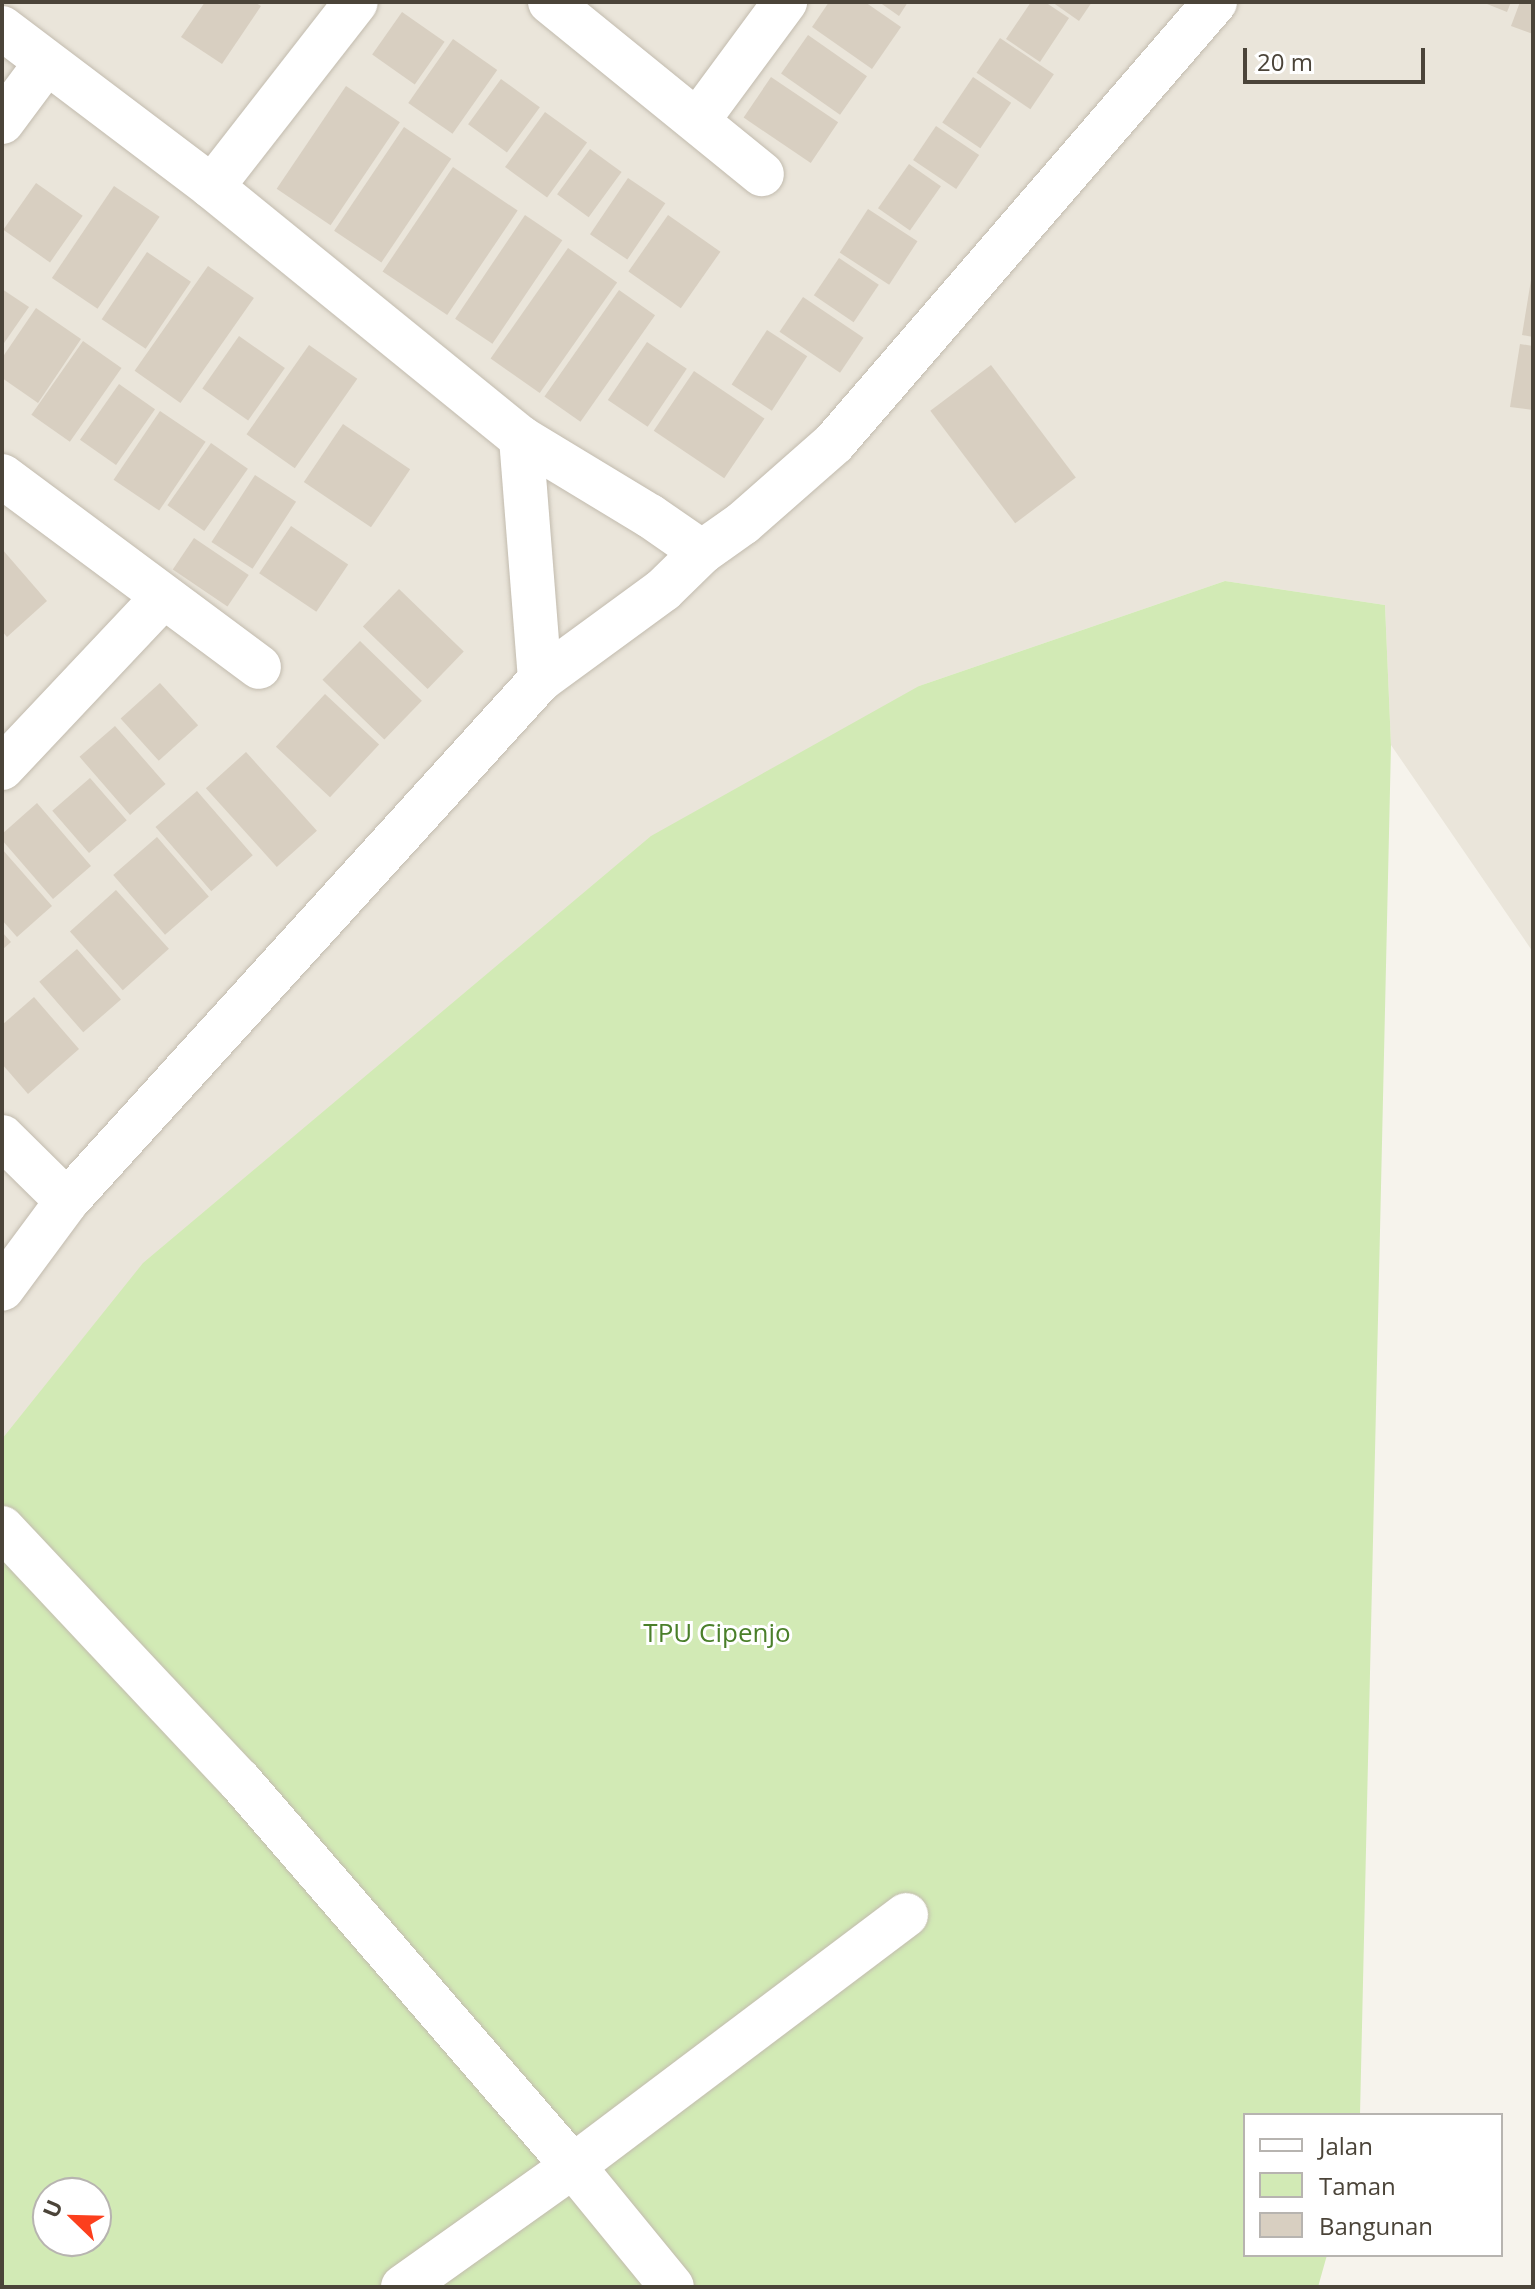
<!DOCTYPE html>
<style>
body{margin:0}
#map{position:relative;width:1535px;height:2289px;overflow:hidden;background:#f6f3ec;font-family:"Open Sans",sans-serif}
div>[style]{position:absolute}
.residential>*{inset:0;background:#eae5da}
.green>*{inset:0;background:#d2eab5}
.building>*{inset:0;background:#d8cfc1;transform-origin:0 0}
.roads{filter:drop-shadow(0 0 2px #c2bbae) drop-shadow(0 0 2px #c2bbae)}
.minor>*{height:44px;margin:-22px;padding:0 22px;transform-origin:22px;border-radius:22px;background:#fff}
span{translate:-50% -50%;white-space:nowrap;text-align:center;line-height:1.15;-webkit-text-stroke:6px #fff;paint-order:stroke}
.park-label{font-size:26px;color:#4a7f2a}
.frame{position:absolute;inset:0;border:4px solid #4b4439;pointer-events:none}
.legend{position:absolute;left:1243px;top:2113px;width:260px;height:144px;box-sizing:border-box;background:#fff;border:2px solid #b7b4b0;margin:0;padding:10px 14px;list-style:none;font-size:24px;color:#4b4439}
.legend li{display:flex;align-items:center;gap:16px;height:40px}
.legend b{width:40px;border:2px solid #b7b4b0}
.north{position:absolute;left:32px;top:2177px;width:80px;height:80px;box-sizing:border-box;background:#fff;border:2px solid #b7b4b0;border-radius:50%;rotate:293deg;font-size:22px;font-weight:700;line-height:32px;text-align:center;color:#4b4439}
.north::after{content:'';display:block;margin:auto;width:28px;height:36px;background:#fc3f1d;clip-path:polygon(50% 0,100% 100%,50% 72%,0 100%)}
.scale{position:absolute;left:1243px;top:48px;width:182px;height:36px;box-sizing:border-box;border:4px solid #4b4439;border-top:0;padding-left:10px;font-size:24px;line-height:28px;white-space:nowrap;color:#4b4439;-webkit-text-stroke:6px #fff;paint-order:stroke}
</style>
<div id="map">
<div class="residential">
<i style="clip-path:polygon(2px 2px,1533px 2px,1533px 952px,1391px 745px,1385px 605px,1225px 581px,919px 686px,2px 1439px)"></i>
</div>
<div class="green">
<i style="clip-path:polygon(evenodd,1225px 581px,1385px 605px,1391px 745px,1360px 2115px,1245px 2115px,1245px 2255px,1327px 2255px,1318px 2287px,2px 2287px,2px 1439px,143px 1263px,651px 836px,919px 686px,1225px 581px,48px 2193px,96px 2193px,96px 2241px,48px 2241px,48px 2193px)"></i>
</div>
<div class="building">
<i style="clip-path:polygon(205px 2px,254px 2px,261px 6px,222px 64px,181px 37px)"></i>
<i style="clip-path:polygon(829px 2px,865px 2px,901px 27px,872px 69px,812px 27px)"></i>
<i style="clip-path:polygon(879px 2px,908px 2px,899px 16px)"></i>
<i style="clip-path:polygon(1031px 2px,1045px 2px,1069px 18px,1040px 62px,1006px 39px)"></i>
<i style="clip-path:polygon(1052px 2px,1092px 2px,1079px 21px)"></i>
<i style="clip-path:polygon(1482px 2px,1511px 2px,1507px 12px)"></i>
<i style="clip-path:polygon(1520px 2px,1533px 2px,1533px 34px,1511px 26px)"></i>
<i style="left:402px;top:12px;width:52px;height:52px;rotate:35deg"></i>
<i style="left:808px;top:35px;width:72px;height:47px;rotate:35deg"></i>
<i style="left:1000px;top:38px;width:65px;height:42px;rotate:34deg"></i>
<i style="left:453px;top:39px;width:54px;height:78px;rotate:35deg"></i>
<i style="left:771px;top:77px;width:81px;height:49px;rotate:34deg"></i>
<i style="left:973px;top:77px;width:46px;height:55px;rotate:34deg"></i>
<i style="left:501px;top:79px;width:48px;height:56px;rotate:36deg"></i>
<i style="left:346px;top:86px;width:65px;height:124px;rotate:34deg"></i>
<i style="left:545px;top:112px;width:52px;height:68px;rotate:36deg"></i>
<i style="left:936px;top:126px;width:52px;height:41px;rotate:34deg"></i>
<i style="left:404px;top:127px;width:57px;height:125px;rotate:34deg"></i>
<i style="left:590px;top:149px;width:39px;height:56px;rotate:36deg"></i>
<i style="left:909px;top:164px;width:39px;height:54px;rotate:35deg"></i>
<i style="left:453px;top:167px;width:78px;height:126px;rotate:34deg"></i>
<i style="left:628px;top:178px;width:45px;height:68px;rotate:34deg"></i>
<i style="left:36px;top:183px;width:57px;height:57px;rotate:35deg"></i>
<i style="left:114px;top:186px;width:55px;height:111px;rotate:34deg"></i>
<i style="left:868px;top:209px;width:59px;height:52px;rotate:33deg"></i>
<i style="left:525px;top:215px;width:45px;height:125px;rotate:34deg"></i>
<i style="left:668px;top:215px;width:64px;height:69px;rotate:35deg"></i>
<i style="left:568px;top:248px;width:60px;height:135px;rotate:35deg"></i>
<i style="left:147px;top:252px;width:53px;height:81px;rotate:34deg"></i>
<i style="left:839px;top:258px;width:48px;height:45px;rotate:34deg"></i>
<i style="left:208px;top:266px;width:56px;height:128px;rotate:35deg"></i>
<i style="clip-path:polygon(1531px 280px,1533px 280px,1533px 337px,1522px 335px)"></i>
<i style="clip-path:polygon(2px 289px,29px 307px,2px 346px)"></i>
<i style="left:619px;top:290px;width:44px;height:130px;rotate:35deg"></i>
<i style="left:803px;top:297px;width:73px;height:42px;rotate:34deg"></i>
<i style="clip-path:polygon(36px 308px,81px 339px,38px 403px,2px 378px,2px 358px)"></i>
<i style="left:767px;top:330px;width:48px;height:65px;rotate:33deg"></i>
<i style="left:239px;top:336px;width:56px;height:64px;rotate:35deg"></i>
<i style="left:83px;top:341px;width:47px;height:90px;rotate:35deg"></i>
<i style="left:647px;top:342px;width:48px;height:70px;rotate:34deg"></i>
<i style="clip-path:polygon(1520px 344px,1533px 346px,1533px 410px,1510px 407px)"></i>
<i style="left:309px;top:345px;width:59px;height:109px;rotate:35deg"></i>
<i style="left:991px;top:365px;width:141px;height:76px;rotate:53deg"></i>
<i style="left:694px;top:371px;width:85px;height:72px;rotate:34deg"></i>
<i style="left:119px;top:384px;width:44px;height:68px;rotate:35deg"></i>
<i style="left:160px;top:411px;width:55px;height:83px;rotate:34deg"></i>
<i style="left:343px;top:424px;width:81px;height:70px;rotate:34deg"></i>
<i style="left:211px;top:443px;width:45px;height:76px;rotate:35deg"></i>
<i style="left:255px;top:475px;width:49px;height:80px;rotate:33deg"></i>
<i style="left:291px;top:526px;width:69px;height:57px;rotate:34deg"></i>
<i style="left:194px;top:538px;width:66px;height:38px;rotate:34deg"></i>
<i style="clip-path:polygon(2px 549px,47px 601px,7px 637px,2px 631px)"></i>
<i style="left:399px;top:589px;width:90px;height:52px;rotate:44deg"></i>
<i style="left:360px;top:641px;width:86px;height:54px;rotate:44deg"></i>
<i style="left:160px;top:683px;width:57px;height:53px;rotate:48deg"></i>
<i style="left:325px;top:694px;width:74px;height:72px;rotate:43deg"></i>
<i style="left:115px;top:726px;width:77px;height:47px;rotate:49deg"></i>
<i style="left:246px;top:752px;width:106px;height:54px;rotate:48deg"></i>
<i style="left:90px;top:778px;width:56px;height:50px;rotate:49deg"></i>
<i style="left:197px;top:791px;width:85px;height:55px;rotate:49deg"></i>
<i style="clip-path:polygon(37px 803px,91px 866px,53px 899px,2px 840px,2px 834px)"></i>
<i style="left:157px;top:837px;width:79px;height:58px;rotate:49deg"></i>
<i style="clip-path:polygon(2px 849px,52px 906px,17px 937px,2px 920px)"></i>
<i style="left:116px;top:890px;width:79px;height:62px;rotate:48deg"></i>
<i style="clip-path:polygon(2px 932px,11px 942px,2px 950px)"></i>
<i style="left:77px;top:949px;width:67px;height:50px;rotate:49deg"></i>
<i style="clip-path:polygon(34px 997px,79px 1049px,28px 1094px,2px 1064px,2px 1025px)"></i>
</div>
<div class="roads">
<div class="minor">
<i style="left:550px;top:2px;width:273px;rotate:39.1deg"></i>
<i style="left:2px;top:28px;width:263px;rotate:37.1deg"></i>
<i style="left:212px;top:187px;width:398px;rotate:39.1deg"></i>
<i style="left:521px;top:438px;width:151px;rotate:31.2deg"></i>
<i style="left:650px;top:516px;width:63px;rotate:34.7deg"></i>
<i style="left:702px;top:552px;width:54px;rotate:135.7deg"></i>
<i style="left:663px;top:590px;width:152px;rotate:143.8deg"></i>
<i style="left:540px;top:680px;width:704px;rotate:132.24deg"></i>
<i style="left:67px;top:1201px;width:109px;rotate:126.5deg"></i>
<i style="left:698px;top:120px;width:147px;rotate:-53.6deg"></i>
<i style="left:2px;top:122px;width:74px;rotate:-53.3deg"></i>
<i style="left:212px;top:187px;width:234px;rotate:-52.1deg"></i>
<i style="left:521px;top:438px;width:243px;rotate:85.5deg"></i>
<i style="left:2px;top:476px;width:320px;rotate:36.6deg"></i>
<i style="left:702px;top:552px;width:50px;rotate:-35.3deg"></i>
<i style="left:743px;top:523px;width:121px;rotate:-41.3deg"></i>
<i style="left:834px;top:443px;width:583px;rotate:-49.17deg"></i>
<i style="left:2px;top:768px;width:235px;rotate:-46.7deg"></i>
<i style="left:2px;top:1137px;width:91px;rotate:44.6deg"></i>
<i style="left:2px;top:1528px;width:346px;rotate:46.8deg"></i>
<i style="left:239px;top:1780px;width:510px;rotate:49.13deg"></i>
<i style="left:573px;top:2166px;width:156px;rotate:50.7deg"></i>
<i style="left:403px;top:2287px;width:209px;rotate:-35.4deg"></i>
<i style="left:573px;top:2166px;width:417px;rotate:-37deg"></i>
</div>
</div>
<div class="park-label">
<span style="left:717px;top:1633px">TPU Cipenjo</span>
</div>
<div class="frame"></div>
<ul class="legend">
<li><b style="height:10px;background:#fff"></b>Jalan</li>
<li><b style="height:22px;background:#d2eab5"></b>Taman</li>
<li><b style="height:22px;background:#d8cfc1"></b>Bangunan</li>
</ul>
<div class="north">U</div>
<div class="scale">20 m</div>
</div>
